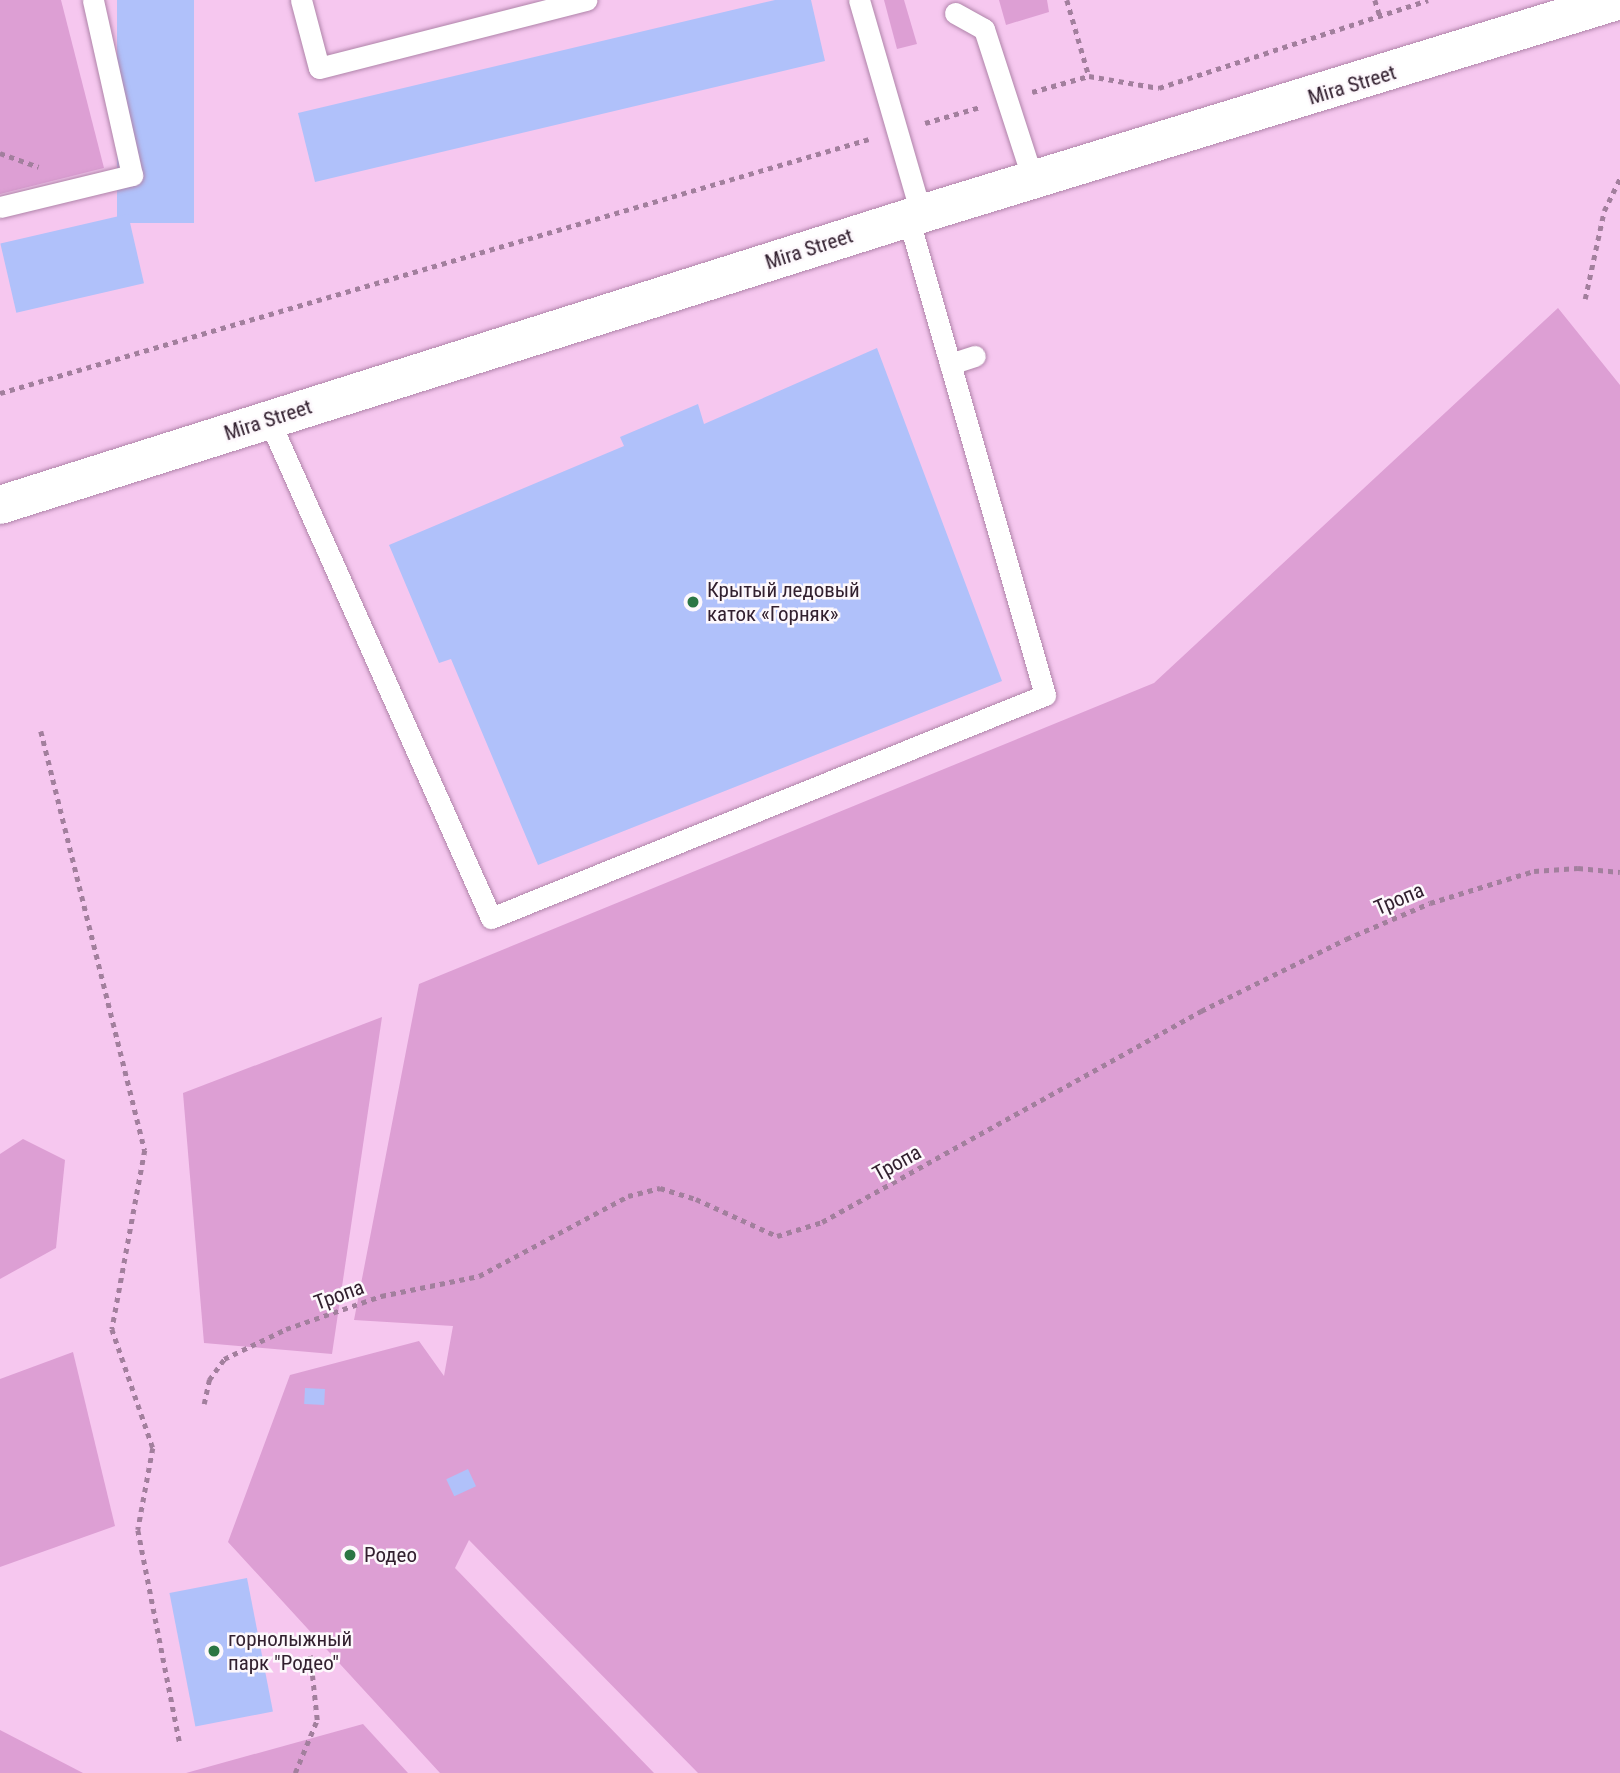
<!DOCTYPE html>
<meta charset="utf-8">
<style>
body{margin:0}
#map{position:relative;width:1620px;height:1773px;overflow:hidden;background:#f6c7ef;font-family:"Roboto Condensed",sans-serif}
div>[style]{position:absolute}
.green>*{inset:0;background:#dd9fd4}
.building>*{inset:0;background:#b0c1fa;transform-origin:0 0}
.path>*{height:4.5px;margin-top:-2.25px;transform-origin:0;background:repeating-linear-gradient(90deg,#a27f9d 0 5px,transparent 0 10px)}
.roads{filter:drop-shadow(0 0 2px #af84a9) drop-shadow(0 0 2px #af84a9)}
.lane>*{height:21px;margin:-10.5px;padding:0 10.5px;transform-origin:10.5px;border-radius:10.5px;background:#fff}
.secondary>*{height:38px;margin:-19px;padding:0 19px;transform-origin:19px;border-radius:19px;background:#fff}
.dots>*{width:19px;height:19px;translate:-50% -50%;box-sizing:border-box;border:4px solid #fdf8fc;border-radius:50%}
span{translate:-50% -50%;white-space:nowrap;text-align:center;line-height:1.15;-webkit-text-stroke:5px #fdf8fc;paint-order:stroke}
.street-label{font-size:21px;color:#32202f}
.poi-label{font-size:21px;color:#32202f}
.left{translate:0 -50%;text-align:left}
</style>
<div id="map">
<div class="green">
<i style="clip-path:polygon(0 0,61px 0,104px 168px,0 194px)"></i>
<i style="clip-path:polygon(884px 0,904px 0,917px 44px,897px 49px)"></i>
<i style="clip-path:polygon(999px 0,1047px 0,1049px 12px,1006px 25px)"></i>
<i style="clip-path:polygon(1558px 308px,1620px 385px,1620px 1773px,698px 1773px,469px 1540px,455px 1568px,654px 1773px,440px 1773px,228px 1542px,290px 1375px,419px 1341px,444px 1376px,453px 1326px,354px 1320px,419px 984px,1154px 683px)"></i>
<i style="clip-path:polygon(382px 1017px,332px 1354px,204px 1343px,183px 1093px)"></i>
<i style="clip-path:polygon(23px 1139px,65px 1160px,56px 1248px,0 1279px,0 1154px)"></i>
<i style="clip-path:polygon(73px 1352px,115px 1526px,0 1567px,0 1379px)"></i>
<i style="clip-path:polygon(363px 1724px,408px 1773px,186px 1773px)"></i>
<i style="clip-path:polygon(0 1730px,83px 1773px,0 1773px)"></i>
</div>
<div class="building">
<i style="left:117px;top:0;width:77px;height:223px"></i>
<i style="clip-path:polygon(775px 0,811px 0,825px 61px,315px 182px,298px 113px)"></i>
<i style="left:128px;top:214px;width:71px;height:131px;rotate:77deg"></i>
<i style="clip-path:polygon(877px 348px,1002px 681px,538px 865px,451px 659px,439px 663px,389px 545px,624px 446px,620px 437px,698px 404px,704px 424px)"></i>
<i style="left:305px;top:1388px;width:20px;height:16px;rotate:3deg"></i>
<i style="left:468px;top:1469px;width:19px;height:24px;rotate:65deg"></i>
<i style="left:247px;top:1578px;width:136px;height:79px;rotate:79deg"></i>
</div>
<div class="path">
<i style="left:1067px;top:0;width:79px;rotate:73.9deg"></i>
<i style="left:1375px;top:0;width:17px;rotate:73deg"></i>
<i style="left:1032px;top:92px;width:59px;rotate:-15.7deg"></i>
<i style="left:1089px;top:76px;width:71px;rotate:9.7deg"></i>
<i style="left:1159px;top:88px;width:283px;rotate:-18.1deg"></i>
<i style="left:925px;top:123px;width:57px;rotate:-16.2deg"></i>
<i style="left:0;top:153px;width:41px;rotate:19.7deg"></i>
<i style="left:1585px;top:299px;width:90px;rotate:-77.8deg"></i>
<i style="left:1604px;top:211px;width:37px;rotate:-64deg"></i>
<i style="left:0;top:393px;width:905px;rotate:-16.29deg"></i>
<i style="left:41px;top:731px;width:432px;rotate:76.1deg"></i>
<i style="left:145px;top:1150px;width:182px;rotate:100.4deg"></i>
<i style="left:112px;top:1329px;width:126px;rotate:71deg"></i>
<i style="left:153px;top:1448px;width:83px;rotate:100.4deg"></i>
<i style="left:138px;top:1530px;width:218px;rotate:78.9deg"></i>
<i style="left:204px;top:1404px;width:25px;rotate:-78deg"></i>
<i style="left:209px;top:1380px;width:26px;rotate:-54deg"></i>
<i style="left:224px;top:1359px;width:69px;rotate:-25.8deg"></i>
<i style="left:286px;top:1329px;width:101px;rotate:-19.2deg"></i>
<i style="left:381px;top:1296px;width:100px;rotate:-11.5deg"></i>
<i style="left:479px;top:1276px;width:169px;rotate:-28.2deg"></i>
<i style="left:628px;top:1196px;width:33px;rotate:-14deg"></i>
<i style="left:660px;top:1188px;width:38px;rotate:17deg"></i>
<i style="left:696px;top:1199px;width:89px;rotate:24.6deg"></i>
<i style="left:777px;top:1236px;width:47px;rotate:-17.3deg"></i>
<i style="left:822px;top:1222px;width:434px;rotate:-29.1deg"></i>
<i style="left:1201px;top:1011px;width:162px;rotate:-26.4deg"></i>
<i style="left:1346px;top:939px;width:91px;rotate:-23.2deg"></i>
<i style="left:1430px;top:903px;width:109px;rotate:-17.1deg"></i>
<i style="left:1534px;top:871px;width:44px;rotate:-3.9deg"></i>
<i style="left:1578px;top:868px;width:42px;rotate:5.4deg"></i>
<i style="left:295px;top:1773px;width:57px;rotate:-67.5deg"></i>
<i style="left:317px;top:1720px;width:65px;rotate:-96.1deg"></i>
</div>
<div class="roads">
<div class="lane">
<i style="left:301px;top:0;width:70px;rotate:75.2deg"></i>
<i style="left:319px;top:68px;width:276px;rotate:-14.3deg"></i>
<i style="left:859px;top:0;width:223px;rotate:73.8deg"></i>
<i style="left:955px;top:13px;width:33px;rotate:29deg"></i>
<i style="left:984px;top:29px;width:159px;rotate:72deg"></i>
<i style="left:0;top:207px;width:136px;rotate:-13.6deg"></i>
<i style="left:132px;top:175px;width:179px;rotate:-102.6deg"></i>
<i style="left:950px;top:364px;width:26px;rotate:-18deg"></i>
<i style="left:269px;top:420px;width:545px;rotate:65.97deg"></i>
<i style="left:491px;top:918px;width:597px;rotate:-21.93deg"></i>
<i style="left:1045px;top:695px;width:496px;rotate:-106deg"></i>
</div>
<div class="secondary">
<i style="left:0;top:505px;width:966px;rotate:-17.53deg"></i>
<i style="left:921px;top:214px;width:731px;rotate:-17.02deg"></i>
</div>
</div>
<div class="dots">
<i style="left:693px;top:602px;background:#2b7644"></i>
<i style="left:350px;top:1555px;background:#2b7644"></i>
<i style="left:214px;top:1651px;background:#2b7644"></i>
</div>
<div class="street-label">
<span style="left:1352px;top:85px;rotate:-17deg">Mira Street</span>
<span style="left:809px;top:249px;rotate:-18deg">Mira Street</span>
<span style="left:268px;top:420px;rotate:-18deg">Mira Street</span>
<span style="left:1399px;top:899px;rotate:-23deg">Тропа</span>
<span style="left:897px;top:1163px;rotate:-29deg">Тропа</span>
<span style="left:339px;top:1295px;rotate:-20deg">Тропа</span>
</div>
<div class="poi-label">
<span class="left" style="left:707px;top:602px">Крытый ледовый<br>каток «Горняк»</span>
<span class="left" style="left:364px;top:1555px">Родео</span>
<span class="left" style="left:228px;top:1651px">горнолыжный<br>парк "Родео"</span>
</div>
</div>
